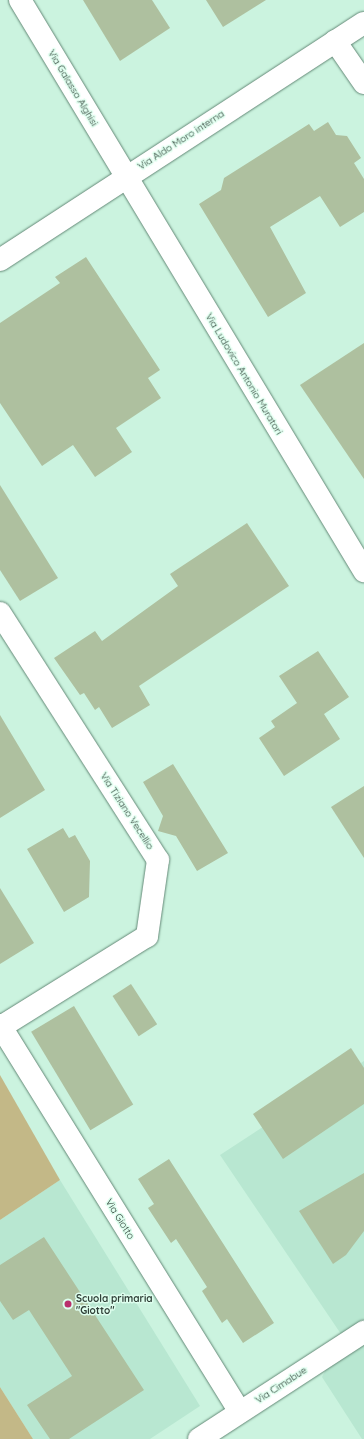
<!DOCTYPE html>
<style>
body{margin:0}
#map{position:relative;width:364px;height:1439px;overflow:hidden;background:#cbf3df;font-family:Quicksand,sans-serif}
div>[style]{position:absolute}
.built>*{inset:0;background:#b8e7d1}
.green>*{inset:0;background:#c3b887}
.building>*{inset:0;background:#aec09f;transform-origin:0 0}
.roads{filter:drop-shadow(0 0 1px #648977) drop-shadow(0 0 1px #648977)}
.minor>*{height:22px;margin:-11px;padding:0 11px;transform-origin:11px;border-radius:11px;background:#fff}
.dots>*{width:11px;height:11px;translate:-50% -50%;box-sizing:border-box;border:2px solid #defeee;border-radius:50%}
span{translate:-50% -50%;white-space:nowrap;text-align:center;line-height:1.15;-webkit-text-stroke:3px #defeee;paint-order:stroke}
.street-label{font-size:10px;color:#2f3f37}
.poi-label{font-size:10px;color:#2f3f37;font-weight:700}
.left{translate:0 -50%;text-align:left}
</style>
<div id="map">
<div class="built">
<i style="clip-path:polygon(364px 1061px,364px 1439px,362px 1439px,322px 1377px,343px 1337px,220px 1155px)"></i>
<i style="clip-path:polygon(60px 1180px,200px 1406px,150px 1439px,33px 1439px,0 1387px,0 1220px)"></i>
</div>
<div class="green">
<i style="clip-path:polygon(0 1075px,60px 1180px,0 1220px)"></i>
<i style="clip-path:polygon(0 1387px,33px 1439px,0 1439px)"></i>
</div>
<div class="building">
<i style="clip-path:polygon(83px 0,152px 0,170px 28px,120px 61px)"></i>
<i style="clip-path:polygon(206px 0,266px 0,223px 27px)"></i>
<i style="clip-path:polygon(328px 122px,336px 135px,347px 136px,361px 158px,354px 163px,364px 179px,364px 212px,340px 227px,320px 196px,270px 227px,306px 293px,268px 317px,199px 204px,221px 190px,224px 178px,309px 124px,314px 131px)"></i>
<i style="clip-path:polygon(86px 257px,160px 370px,148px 378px,161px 398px,116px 428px,132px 452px,95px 477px,73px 445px,42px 466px,0 403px,0 323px,60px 283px,55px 277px)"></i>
<i style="clip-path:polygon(364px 343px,364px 479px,300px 385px)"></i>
<i style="clip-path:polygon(0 485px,58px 578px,20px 601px,0 570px)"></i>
<i style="clip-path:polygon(247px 523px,289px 586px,139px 686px,150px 705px,112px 728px,99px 707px,95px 710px,84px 693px,80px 695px,54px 658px,95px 631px,102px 641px,178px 586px,170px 574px)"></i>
<i style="clip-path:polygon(318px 651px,349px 697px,324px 714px,340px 739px,284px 776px,259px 738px,275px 727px,271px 721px,297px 703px,279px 676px)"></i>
<i style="clip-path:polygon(0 715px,45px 790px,0 818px)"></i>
<i style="clip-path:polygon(173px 764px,228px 853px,197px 871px,176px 836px,158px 831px,163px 816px,143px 782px)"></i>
<i style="clip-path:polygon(364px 786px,364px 858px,331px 807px)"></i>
<i style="clip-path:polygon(63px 828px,69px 838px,75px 835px,90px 861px,89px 897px,64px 912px,27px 849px)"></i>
<i style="clip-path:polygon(0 888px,34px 943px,0 964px)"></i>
<i style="left:131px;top:984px;width:48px;height:22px;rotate:57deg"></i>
<i style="left:74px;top:1006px;width:115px;height:50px;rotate:59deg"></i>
<i style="clip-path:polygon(351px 1048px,364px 1068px,364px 1104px,283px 1159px,253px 1114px)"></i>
<i style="clip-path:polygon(169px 1159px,274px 1323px,243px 1343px,227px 1319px,222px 1323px,202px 1291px,207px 1287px,176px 1239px,171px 1243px,148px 1208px,154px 1204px,138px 1179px)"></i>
<i style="clip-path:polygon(364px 1173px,364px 1231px,346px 1255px,333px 1264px,299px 1211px)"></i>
<i style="clip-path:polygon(44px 1237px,144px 1390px,69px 1439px,50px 1439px,27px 1405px,72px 1376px,29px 1310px,13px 1320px,0 1301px,0 1265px)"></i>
</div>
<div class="roads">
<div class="minor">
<i style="left:20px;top:0;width:667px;rotate:58.93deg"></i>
<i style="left:335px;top:41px;width:51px;rotate:55.4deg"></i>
<i style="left:0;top:260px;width:434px;rotate:-33.1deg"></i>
<i style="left:0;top:613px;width:293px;rotate:57.4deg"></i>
<i style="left:158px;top:860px;width:77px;rotate:98.2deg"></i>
<i style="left:147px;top:936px;width:172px;rotate:148.1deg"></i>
<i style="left:0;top:1025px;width:455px;rotate:58.2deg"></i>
<i style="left:199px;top:1439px;width:197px;rotate:-33deg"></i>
</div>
</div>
<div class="dots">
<i style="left:68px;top:1304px;background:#b9306c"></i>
</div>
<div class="street-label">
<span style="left:73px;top:88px;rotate:59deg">Via Galasso Alghisi</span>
<span style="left:181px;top:140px;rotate:-33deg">Via Aldo Moro interna</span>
<span style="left:244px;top:374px;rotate:59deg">Via Ludovico Antonio Muratori</span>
<span style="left:127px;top:811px;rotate:57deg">Via Tiziano Vecellio</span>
<span style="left:120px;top:1219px;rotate:58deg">Via Giotto</span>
<span style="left:281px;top:1385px;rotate:-33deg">Via Cimabue</span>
</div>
<div class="poi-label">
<span class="left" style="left:76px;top:1304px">Scuola primaria<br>"Giotto"</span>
</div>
</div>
